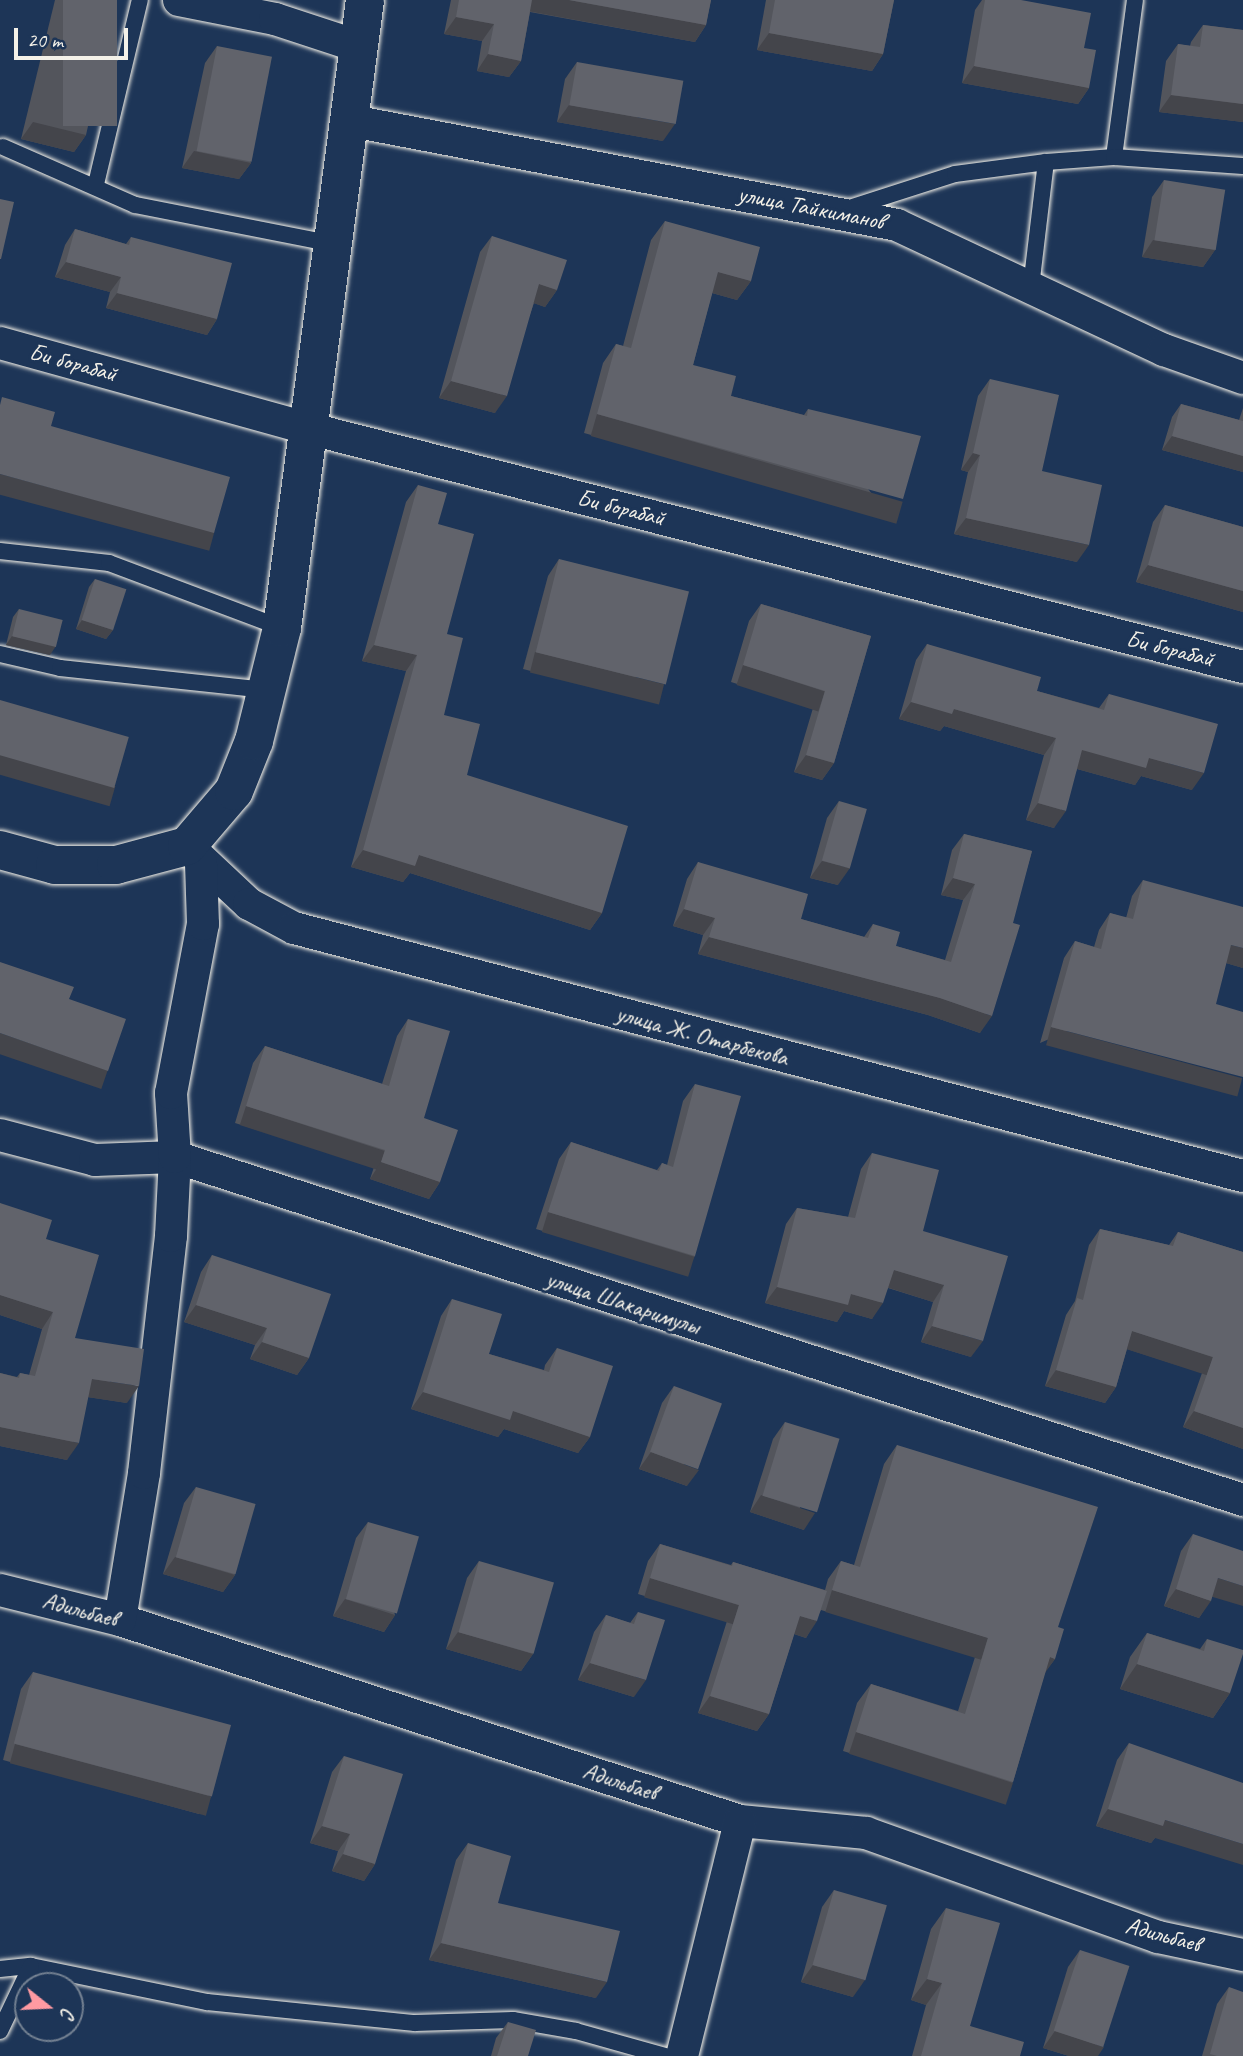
<!DOCTYPE html>
<meta charset="utf-8">
<style>
body{margin:0}
#map{position:relative;width:1243px;height:2056px;overflow:hidden;background:#1d3557;font-family:Caveat,sans-serif}
div>[style]{position:absolute}
.roads{filter:drop-shadow(0 0 2px #f4f1e8) drop-shadow(0 0 2px #f4f1e8)}
.service>*{height:16px;margin:-8px;padding:0 8px;transform-origin:8px;border-radius:8px;background:#1d3557}
.minor>*{height:32px;margin:-16px;padding:0 16px;transform-origin:16px;border-radius:16px;background:#1d3557}
.secondary>*{height:38px;margin:-19px;padding:0 19px;transform-origin:19px;border-radius:19px;background:#1d3557}
.wall>*{inset:0;background:#53555c}
.shaded-wall>*{inset:0;background:#44454b;transform-origin:0 0}
.building>*{inset:0;background:#61636b;transform-origin:0 0}
span{translate:-50% -50%;white-space:nowrap;text-align:center;line-height:1.15;-webkit-text-stroke:6px #1d3557;paint-order:stroke}
.street-label{font-size:24px;color:#f4f1e8}
.north{position:absolute;left:14px;top:1972px;width:70px;height:70px;box-sizing:border-box;background:#1d3557;border:2px solid #738091;border-radius:50%;rotate:108deg;font-size:19px;font-weight:700;line-height:28px;text-align:center;color:#f4f1e8}
.north::after{content:'';display:block;margin:auto;width:24px;height:32px;background:#ff9aa2;clip-path:polygon(50% 0,100% 100%,50% 72%,0 100%)}
.scale{position:absolute;left:14px;top:28px;width:114px;height:32px;box-sizing:border-box;border:4px solid #f4f1e8;border-top:0;padding-left:9px;font-size:21px;line-height:24px;white-space:nowrap;color:#f4f1e8;-webkit-text-stroke:5px #1d3557;paint-order:stroke}
</style>
<div id="map">
<div class="roads">
<div class="service">
<i style="left:3px;top:147px;width:144px;rotate:23.7deg"></i>
<i style="left:135px;top:205px;width:203px;rotate:11.1deg"></i>
<i style="left:1114px;top:157px;width:158px;rotate:-82.4deg"></i>
<i style="left:96px;top:184px;width:189px;rotate:-76.6deg"></i>
<i style="left:846px;top:209px;width:114px;rotate:-17.8deg"></i>
<i style="left:955px;top:174px;width:92px;rotate:-7.5deg"></i>
<i style="left:1046px;top:162px;width:68px;rotate:-4.2deg"></i>
<i style="left:1114px;top:157px;width:129px;rotate:4deg"></i>
<i style="left:1031px;top:287px;width:126px;rotate:-83.2deg"></i>
<i style="left:0;top:551px;width:110px;rotate:6.3deg"></i>
<i style="left:109px;top:563px;width:185px;rotate:20.6deg"></i>
<i style="left:0;top:654px;width:62px;rotate:13.1deg"></i>
<i style="left:60px;top:668px;width:207px;rotate:6.1deg"></i>
<i style="left:0;top:1969px;width:31px;rotate:-6deg"></i>
<i style="left:31px;top:1966px;width:180px;rotate:11.6deg"></i>
<i style="left:207px;top:2002px;width:209px;rotate:5.8deg"></i>
<i style="left:415px;top:2023px;width:98px;rotate:-1.8deg"></i>
<i style="left:513px;top:2020px;width:64px;rotate:9.9deg"></i>
<i style="left:576px;top:2031px;width:92px;rotate:15.7deg"></i>
<i style="left:0;top:2031px;width:72px;rotate:-64.5deg"></i>
</div>
<div class="minor">
<i style="left:179px;top:0;width:98px;rotate:11.2deg"></i>
<i style="left:275px;top:19px;width:89px;rotate:18.2deg"></i>
<i style="left:352px;top:121px;width:555px;rotate:10.8deg"></i>
<i style="left:897px;top:225px;width:295px;rotate:25.1deg"></i>
<i style="left:1164px;top:350px;width:84px;rotate:19.5deg"></i>
<i style="left:0;top:343px;width:323px;rotate:15.5deg"></i>
<i style="left:311px;top:429px;width:962px;rotate:14.33deg"></i>
<i style="left:187px;top:846px;width:85px;rotate:43.1deg"></i>
<i style="left:249px;top:904px;width:51px;rotate:28.1deg"></i>
<i style="left:294px;top:928px;width:981px;rotate:14.65deg"></i>
<i style="left:0;top:1135px;width:98px;rotate:14.7deg"></i>
<i style="left:95px;top:1160px;width:80px;rotate:-2.1deg"></i>
<i style="left:175px;top:1157px;width:1122px;rotate:17.8deg"></i>
<i style="left:0;top:1590px;width:124px;rotate:14deg"></i>
<i style="left:120px;top:1620px;width:652px;rotate:17.96deg"></i>
<i style="left:740px;top:1821px;width:127px;rotate:5.4deg"></i>
<i style="left:866px;top:1833px;width:310px;rotate:19.6deg"></i>
<i style="left:1158px;top:1937px;width:87px;rotate:12deg"></i>
<i style="left:120px;top:1620px;width:149px;rotate:-80.7deg"></i>
<i style="left:144px;top:1473px;width:239px;rotate:-83.5deg"></i>
<i style="left:171px;top:1236px;width:79px;rotate:-87.1deg"></i>
<i style="left:175px;top:1157px;width:64px;rotate:-93.6deg"></i>
<i style="left:171px;top:1093px;width:172px;rotate:-79.3deg"></i>
<i style="left:203px;top:924px;width:61px;rotate:-91.9deg"></i>
<i style="left:682px;top:2056px;width:242px;rotate:-76.1deg"></i>
</div>
<div class="secondary">
<i style="left:0;top:850px;width:57px;rotate:15.3deg"></i>
<i style="left:55px;top:865px;width:61px"></i>
<i style="left:116px;top:865px;width:73px;rotate:-15deg"></i>
<i style="left:187px;top:846px;width:72px;rotate:-49.5deg"></i>
<i style="left:234px;top:791px;width:54px;rotate:-68.2deg"></i>
<i style="left:254px;top:741px;width:116px;rotate:-76.1deg"></i>
<i style="left:282px;top:628px;width:633px;rotate:-82.47deg"></i>
</div>
</div>
<div class="wall">
<i style="clip-path:polygon(55px 0,117px 0,86px 135px,74px 152px,21px 139px)"></i>
<i style="clip-path:polygon(451px 0,711px 0,706px 25px,695px 42px,530px 12px,521px 61px,509px 77px,477px 71px,482px 41px,444px 34px)"></i>
<i style="clip-path:polygon(766px 0,894px 0,883px 54px,872px 71px,757px 50px)"></i>
<i style="clip-path:polygon(982px 0,985px 0,1084px 48px,1089px 88px,1078px 104px,962px 83px,975px 10px)"></i>
<i style="clip-path:polygon(1203px 25px,1243px 30px,1243px 122px,1159px 112px,1166px 61px,1178px 44px,1190px 46px,1191px 42px)"></i>
<i style="clip-path:polygon(217px 46px,251px 163px,239px 179px,182px 168px,205px 63px)"></i>
<i style="clip-path:polygon(577px 62px,663px 141px,557px 122px,565px 79px)"></i>
<i style="clip-path:polygon(1164px 180px,1215px 250px,1203px 267px,1142px 257px,1152px 197px)"></i>
<i style="clip-path:polygon(665px 221px,751px 281px,737px 300px,712px 293px,693px 365px,731px 396px,804px 415px,808px 409px,890px 518px,584px 433px,603px 363px,616px 344px,623px 346px,651px 240px)"></i>
<i style="clip-path:polygon(75px 229px,126px 244px,131px 237px,217px 319px,207px 335px,106px 308px,110px 292px,55px 277px,65px 245px)"></i>
<i style="clip-path:polygon(492px 236px,557px 290px,545px 307px,534px 303px,495px 413px,439px 398px,480px 252px)"></i>
<i style="clip-path:polygon(990px 379px,1077px 562px,954px 534px,968px 472px,961px 470px,978px 396px)"></i>
<i style="clip-path:polygon(1181px 404px,1239px 420px,1243px 408px,1243px 472px,1162px 450px,1172px 417px)"></i>
<i style="clip-path:polygon(418px 485px,438px 524px,447px 634px,444px 715px,467px 775px,602px 913px,590px 930px,410px 873px,403px 882px,351px 867px,406px 671px,362px 661px,406px 502px)"></i>
<i style="clip-path:polygon(1165px 505px,1243px 527px,1243px 612px,1136px 582px,1153px 522px)"></i>
<i style="clip-path:polygon(559px 559px,652px 702px,523px 669px,548px 576px)"></i>
<i style="clip-path:polygon(95px 579px,113px 630px,106px 639px,76px 629px,89px 587px)"></i>
<i style="clip-path:polygon(761px 604px,871px 636px,834px 763px,822px 780px,794px 772px,813px 708px,731px 682px,749px 621px)"></i>
<i style="clip-path:polygon(19px 609px,50px 655px,6px 645px,13px 617px)"></i>
<i style="clip-path:polygon(927px 644px,1037px 691px,1099px 708px,1109px 694px,1192px 790px,1141px 776px,1135px 785px,1077px 769px,1054px 828px,1026px 820px,1044px 755px,944px 726px,940px 731px,899px 719px,916px 660px)"></i>
<i style="clip-path:polygon(839px 801px,838px 885px,810px 878px,827px 818px)"></i>
<i style="clip-path:polygon(964px 834px,1032px 851px,980px 1033px,928px 1015px,698px 954px,703px 935px,673px 926px,687px 879px,698px 862px,801px 919px,864px 937px,873px 924px,896px 946px,945px 960px,963px 900px,941px 895px,952px 850px)"></i>
<i style="clip-path:polygon(1143px 880px,1243px 968px,1226px 963px,1040px 1043px,1064px 958px,1075px 941px,1094px 947px,1099px 930px,1110px 913px,1126px 918px,1132px 896px)"></i>
<i style="clip-path:polygon(408px 1019px,424px 1118px,440px 1182px,429px 1199px,370px 1179px,374px 1167px,235px 1123px,253px 1063px,265px 1046px,382px 1084px,397px 1036px)"></i>
<i style="clip-path:polygon(695px 1084px,695px 1256px,684px 1272px,536px 1229px,559px 1159px,571px 1142px,657px 1170px,662px 1163px,667px 1165px,683px 1101px)"></i>
<i style="clip-path:polygon(872px 1153px,923px 1231px,971px 1357px,921px 1342px,933px 1302px,888px 1288px,872px 1319px,844px 1311px,837px 1322px,765px 1303px,786px 1224px,797px 1208px,848px 1217px,861px 1169px)"></i>
<i style="clip-path:polygon(0 1203px,46px 1239px,75px 1338px,127px 1403px,88px 1397px,67px 1460px,0 1446px,0 1373px,17px 1377px,20px 1373px,29px 1375px,42px 1329px,0 1315px)"></i>
<i style="clip-path:polygon(1100px 1229px,1169px 1245px,1178px 1232px,1243px 1252px,1243px 1449px,1183px 1427px,1202px 1373px,1127px 1349px,1116px 1387px,1105px 1403px,1045px 1386px,1066px 1315px,1075px 1301px,1089px 1245px)"></i>
<i style="clip-path:polygon(212px 1255px,309px 1358px,297px 1375px,250px 1359px,255px 1345px,184px 1322px,201px 1272px)"></i>
<i style="clip-path:polygon(452px 1299px,489px 1354px,544px 1370px,545px 1365px,557px 1348px,590px 1437px,578px 1453px,504px 1429px,498px 1437px,411px 1409px,441px 1316px)"></i>
<i style="clip-path:polygon(674px 1386px,687px 1486px,639px 1469px,662px 1403px)"></i>
<i style="clip-path:polygon(785px 1422px,804px 1530px,750px 1512px,773px 1439px)"></i>
<i style="clip-path:polygon(897px 1445px,1058px 1627px,1055px 1659px,1045px 1672px,1013px 1782px,1000px 1800px,843px 1751px,857px 1703px,871px 1684px,958px 1711px,975px 1657px,821px 1610px,806px 1638px,794px 1634px,769px 1714px,757px 1731px,698px 1713px,727px 1621px,638px 1594px,648px 1561px,660px 1544px,731px 1565px,733px 1562px,825px 1590px,828px 1579px,841px 1561px,854px 1565px,884px 1464px)"></i>
<i style="clip-path:polygon(196px 1487px,235px 1575px,223px 1592px,163px 1574px,184px 1503px)"></i>
<i style="clip-path:polygon(368px 1522px,395px 1615px,384px 1632px,333px 1616px,356px 1538px)"></i>
<i style="clip-path:polygon(1193px 1534px,1212px 1597px,1199px 1618px,1164px 1606px,1181px 1551px)"></i>
<i style="clip-path:polygon(479px 1561px,533px 1654px,521px 1671px,446px 1649px,467px 1578px)"></i>
<i style="clip-path:polygon(638px 1612px,634px 1697px,578px 1680px,594px 1632px,606px 1615px,630px 1623px)"></i>
<i style="clip-path:polygon(1147px 1633px,1200px 1649px,1207px 1639px,1230px 1693px,1213px 1718px,1120px 1689px,1130px 1657px)"></i>
<i style="clip-path:polygon(33px 1672px,211px 1797px,199px 1814px,3px 1760px,21px 1689px)"></i>
<i style="clip-path:polygon(1129px 1743px,1155px 1838px,1151px 1843px,1096px 1826px,1117px 1760px)"></i>
<i style="clip-path:polygon(344px 1756px,375px 1864px,364px 1881px,332px 1871px,338px 1851px,310px 1843px,332px 1772px)"></i>
<i style="clip-path:polygon(468px 1843px,498px 1903px,596px 1998px,429px 1960px,456px 1860px)"></i>
<i style="clip-path:polygon(834px 1890px,853px 1997px,801px 1982px,822px 1907px)"></i>
<i style="clip-path:polygon(946px 1908px,970px 2026px,1020px 2056px,912px 2056px,926px 2005px,911px 2000px,931px 1929px)"></i>
<i style="clip-path:polygon(1080px 1950px,1098px 2056px,1069px 2056px,1043px 2048px,1068px 1967px)"></i>
<i style="clip-path:polygon(1229px 1987px,1243px 2056px,1202px 2056px,1217px 2004px)"></i>
<i style="clip-path:polygon(508px 2022px,528px 2056px,491px 2056px,496px 2038px)"></i>
</div>
<div class="shaded-wall">
<i style="clip-path:polygon(529px 0,569px 0,706px 25px,695px 42px,522px 10px)"></i>
<i style="clip-path:polygon(456px 17px,494px 24px,482px 41px,444px 34px)"></i>
<i style="clip-path:polygon(769px 33px,883px 54px,872px 71px,757px 50px)"></i>
<i style="clip-path:polygon(488px 54px,521px 61px,509px 77px,477px 71px)"></i>
<i style="clip-path:polygon(974px 66px,1089px 88px,1078px 104px,962px 83px)"></i>
<i style="clip-path:polygon(1171px 95px,1243px 104px,1243px 122px,1159px 112px)"></i>
<i style="clip-path:polygon(569px 105px,675px 124px,663px 141px,557px 122px)"></i>
<i style="clip-path:polygon(33px 122px,86px 135px,74px 152px,21px 139px)"></i>
<i style="clip-path:polygon(194px 151px,251px 163px,239px 179px,182px 168px)"></i>
<i style="clip-path:polygon(1153px 240px,1215px 250px,1203px 267px,1142px 257px)"></i>
<i style="clip-path:polygon(66px 262px,121px 277px,110px 292px,55px 277px)"></i>
<i style="clip-path:polygon(718px 272px,751px 281px,737px 300px,705px 291px)"></i>
<i style="clip-path:polygon(539px 284px,557px 290px,545px 307px,527px 301px)"></i>
<i style="clip-path:polygon(117px 293px,217px 319px,207px 335px,106px 308px)"></i>
<i style="clip-path:polygon(451px 381px,507px 396px,495px 413px,439px 398px)"></i>
<i style="left:597px;top:414px;width:318px;height:23px;rotate:16deg"></i>
<i style="clip-path:polygon(1172px 436px,1243px 456px,1243px 472px,1162px 450px)"></i>
<i style="clip-path:polygon(973px 453px,980px 455px,968px 472px,961px 470px)"></i>
<i style="left:0;top:474px;width:222px;height:20px;rotate:15deg"></i>
<i style="clip-path:polygon(966px 518px,1089px 545px,1077px 562px,954px 534px)"></i>
<i style="clip-path:polygon(1148px 565px,1243px 591px,1243px 612px,1136px 582px)"></i>
<i style="clip-path:polygon(82px 620px,113px 630px,106px 639px,76px 629px)"></i>
<i style="clip-path:polygon(12px 636px,56px 646px,50px 655px,6px 645px)"></i>
<i style="clip-path:polygon(374px 645px,417px 655px,406px 671px,362px 661px)"></i>
<i style="left:535px;top:652px;width:133px;height:21px;rotate:14deg"></i>
<i style="left:743px;top:665px;width:86px;height:21px;rotate:18deg"></i>
<i style="clip-path:polygon(911px 702px,954px 709px,1056px 738px,1044px 755px,944px 726px,940px 731px,899px 719px)"></i>
<i style="clip-path:polygon(1082px 750px,1149px 758px,1204px 773px,1192px 790px,1141px 776px,1135px 785px,1070px 767px)"></i>
<i style="left:0;top:753px;width:120px;height:21px;rotate:16deg"></i>
<i style="clip-path:polygon(806px 755px,834px 763px,822px 780px,794px 772px)"></i>
<i style="clip-path:polygon(1038px 803px,1066px 811px,1054px 828px,1026px 820px)"></i>
<i style="clip-path:polygon(363px 850px,419px 855px,602px 913px,590px 930px,410px 873px,403px 882px,351px 867px)"></i>
<i style="clip-path:polygon(822px 861px,850px 868px,838px 885px,810px 878px)"></i>
<i style="clip-path:polygon(953px 878px,975px 884px,963px 900px,941px 895px)"></i>
<i style="clip-path:polygon(684px 909px,715px 918px,703px 935px,673px 926px)"></i>
<i style="clip-path:polygon(709px 937px,940px 998px,992px 1016px,980px 1033px,928px 1015px,698px 954px)"></i>
<i style="clip-path:polygon(1231px 945px,1243px 948px,1243px 968px,1219px 961px)"></i>
<i style="left:1051px;top:1027px;width:198px;height:19px;rotate:15deg"></i>
<i style="left:0;top:1033px;width:114px;height:20px;rotate:19deg"></i>
<i style="left:246px;top:1106px;width:146px;height:20px;rotate:18deg"></i>
<i style="clip-path:polygon(381px 1162px,440px 1182px,429px 1199px,370px 1179px)"></i>
<i style="left:548px;top:1212px;width:153px;height:21px;rotate:17deg"></i>
<i style="clip-path:polygon(894px 1270px,944px 1285px,933px 1302px,883px 1286px)"></i>
<i style="clip-path:polygon(777px 1287px,851px 1294px,883px 1303px,872px 1319px,844px 1311px,837px 1322px,765px 1303px)"></i>
<i style="clip-path:polygon(0 1295px,53px 1312px,42px 1329px,0 1315px)"></i>
<i style="clip-path:polygon(196px 1305px,267px 1328px,255px 1345px,184px 1322px)"></i>
<i style="clip-path:polygon(932px 1326px,983px 1341px,971px 1357px,921px 1342px)"></i>
<i style="left:1132px;top:1331px;width:85px;height:19px;rotate:18deg"></i>
<i style="clip-path:polygon(262px 1342px,309px 1358px,297px 1375px,250px 1359px)"></i>
<i style="clip-path:polygon(1056px 1370px,1116px 1387px,1105px 1403px,1045px 1386px)"></i>
<i style="clip-path:polygon(92px 1379px,139px 1386px,127px 1403px,80px 1396px)"></i>
<i style="clip-path:polygon(423px 1392px,513px 1411px,590px 1437px,578px 1453px,504px 1429px,498px 1437px,411px 1409px)"></i>
<i style="clip-path:polygon(1194px 1411px,1243px 1428px,1243px 1449px,1183px 1427px)"></i>
<i style="clip-path:polygon(0 1427px,79px 1443px,67px 1460px,0 1446px)"></i>
<i style="clip-path:polygon(651px 1452px,699px 1470px,687px 1486px,639px 1469px)"></i>
<i style="clip-path:polygon(761px 1495px,815px 1513px,804px 1530px,750px 1512px)"></i>
<i style="clip-path:polygon(175px 1557px,235px 1575px,223px 1592px,163px 1574px)"></i>
<i style="left:650px;top:1578px;width:93px;height:20px;rotate:17deg"></i>
<i style="clip-path:polygon(1218px 1578px,1243px 1586px,1243px 1606px,1206px 1595px)"></i>
<i style="clip-path:polygon(1176px 1589px,1211px 1601px,1199px 1618px,1164px 1606px)"></i>
<i style="left:832px;top:1590px;width:163px;height:23px;rotate:17deg"></i>
<i style="clip-path:polygon(345px 1599px,395px 1615px,384px 1632px,333px 1616px)"></i>
<i style="clip-path:polygon(800px 1616px,817px 1621px,806px 1638px,788px 1632px)"></i>
<i style="clip-path:polygon(458px 1632px,533px 1654px,521px 1671px,446px 1649px)"></i>
<i style="clip-path:polygon(1050px 1657px,1055px 1659px,1042px 1677px)"></i>
<i style="clip-path:polygon(590px 1663px,646px 1680px,634px 1697px,578px 1680px)"></i>
<i style="clip-path:polygon(1137px 1664px,1230px 1693px,1213px 1718px,1120px 1689px)"></i>
<i style="clip-path:polygon(710px 1696px,769px 1714px,757px 1731px,698px 1713px)"></i>
<i style="left:856px;top:1732px;width:165px;height:23px;rotate:18deg"></i>
<i style="left:15px;top:1744px;width:203px;height:20px;rotate:15deg"></i>
<i style="clip-path:polygon(1108px 1809px,1165px 1820px,1243px 1844px,1243px 1865px,1155px 1838px,1151px 1843px,1096px 1826px)"></i>
<i style="clip-path:polygon(322px 1826px,350px 1834px,338px 1851px,310px 1843px)"></i>
<i style="clip-path:polygon(343px 1854px,375px 1864px,364px 1881px,332px 1871px)"></i>
<i style="clip-path:polygon(441px 1943px,607px 1982px,596px 1998px,429px 1960px)"></i>
<i style="clip-path:polygon(813px 1965px,865px 1980px,853px 1997px,801px 1982px)"></i>
<i style="clip-path:polygon(927px 1979px,942px 1983px,926px 2005px,911px 2000px)"></i>
<i style="clip-path:polygon(1055px 2031px,1104px 2047px,1098px 2056px,1069px 2056px,1043px 2048px)"></i>
</div>
<div class="building">
<i style="left:63px;top:0;width:54px;height:126px"></i>
<i style="clip-path:polygon(459px 0,532px 0,521px 61px,488px 54px,494px 24px,456px 17px)"></i>
<i style="clip-path:polygon(569px 0,711px 0,706px 25px)"></i>
<i style="clip-path:polygon(775px 0,894px 0,883px 54px,769px 33px)"></i>
<i style="clip-path:polygon(985px 0,1021px 0,1091px 13px,1084px 48px,1096px 50px,1089px 88px,974px 66px)"></i>
<i style="clip-path:polygon(1203px 25px,1243px 30px,1243px 104px,1171px 95px,1178px 44px,1200px 47px)"></i>
<i style="left:217px;top:46px;width:56px;height:107px;rotate:11deg"></i>
<i style="left:577px;top:62px;width:108px;height:44px;rotate:10deg"></i>
<i style="left:1164px;top:180px;width:62px;height:61px;rotate:9deg"></i>
<i style="clip-path:polygon(0 199px,14px 202px,1px 259px,0 259px)"></i>
<i style="clip-path:polygon(665px 221px,760px 247px,751px 281px,718px 272px,693px 365px,736px 376px,731px 396px,807px 416px,808px 409px,921px 436px,903px 499px,597px 414px,616px 344px,631px 348px)"></i>
<i style="clip-path:polygon(75px 229px,129px 245px,131px 237px,232px 263px,217px 319px,117px 293px,121px 277px,66px 262px)"></i>
<i style="clip-path:polygon(492px 236px,567px 260px,557px 290px,539px 284px,507px 396px,451px 381px)"></i>
<i style="clip-path:polygon(990px 379px,1059px 395px,1042px 471px,1102px 485px,1089px 545px,966px 518px,980px 455px,973px 453px)"></i>
<i style="clip-path:polygon(2px 397px,55px 412px,51px 426px,230px 477px,214px 533px,0 474px,0 405px)"></i>
<i style="clip-path:polygon(1181px 404px,1243px 421px,1243px 456px,1172px 436px)"></i>
<i style="clip-path:polygon(418px 485px,447px 493px,438px 524px,474px 534px,447px 634px,463px 638px,444px 715px,480px 724px,467px 775px,628px 826px,602px 913px,419px 855px,415px 866px,363px 850px,417px 655px,374px 645px)"></i>
<i style="clip-path:polygon(1165px 505px,1243px 527px,1243px 591px,1148px 565px)"></i>
<i style="left:559px;top:559px;width:134px;height:96px;rotate:14deg"></i>
<i style="left:95px;top:579px;width:33px;height:43px;rotate:18deg"></i>
<i style="clip-path:polygon(761px 604px,871px 636px,834px 763px,806px 755px,825px 691px,743px 665px)"></i>
<i style="left:19px;top:609px;width:45px;height:28px;rotate:14deg"></i>
<i style="clip-path:polygon(927px 644px,1041px 677px,1037px 691px,1104px 710px,1109px 694px,1218px 724px,1204px 773px,1149px 758px,1146px 768px,1082px 750px,1066px 811px,1038px 803px,1056px 738px,954px 709px,952px 714px,911px 702px)"></i>
<i style="left:0;top:700px;width:134px;height:53px;rotate:16deg"></i>
<i style="left:839px;top:801px;width:29px;height:62px;rotate:16deg"></i>
<i style="clip-path:polygon(964px 834px,1032px 851px,1013px 923px,1020px 925px,992px 1016px,940px 998px,709px 937px,715px 918px,684px 909px,698px 862px,808px 894px,801px 919px,868px 938px,873px 924px,900px 932px,896px 946px,951px 962px,975px 884px,953px 878px)"></i>
<i style="clip-path:polygon(1143px 880px,1243px 907px,1243px 948px,1231px 945px,1216px 1004px,1243px 1012px,1243px 1077px,1051px 1027px,1075px 941px,1101px 949px,1110px 913px,1133px 919px)"></i>
<i style="clip-path:polygon(0 962px,74px 987px,69px 999px,126px 1019px,108px 1071px,0 1033px)"></i>
<i style="clip-path:polygon(408px 1019px,450px 1031px,424px 1118px,458px 1130px,440px 1182px,381px 1162px,385px 1150px,246px 1106px,265px 1046px,389px 1086px)"></i>
<i style="clip-path:polygon(695px 1084px,741px 1096px,695px 1256px,548px 1212px,571px 1142px,659px 1171px,662px 1163px,673px 1167px)"></i>
<i style="clip-path:polygon(872px 1153px,939px 1170px,923px 1231px,1008px 1256px,983px 1341px,932px 1326px,944px 1285px,894px 1270px,883px 1303px,851px 1294px,848px 1305px,777px 1287px,797px 1208px,855px 1218px)"></i>
<i style="clip-path:polygon(0 1203px,52px 1220px,46px 1239px,99px 1255px,75px 1338px,144px 1349px,139px 1386px,92px 1379px,79px 1443px,0 1427px,0 1373px,19px 1378px,20px 1373px,35px 1376px,53px 1312px,0 1295px)"></i>
<i style="clip-path:polygon(1100px 1229px,1173px 1246px,1178px 1232px,1243px 1252px,1243px 1428px,1194px 1411px,1213px 1357px,1132px 1331px,1116px 1387px,1056px 1370px,1077px 1298px,1083px 1300px)"></i>
<i style="clip-path:polygon(212px 1255px,331px 1294px,309px 1358px,262px 1342px,267px 1328px,196px 1305px)"></i>
<i style="clip-path:polygon(452px 1299px,502px 1314px,489px 1354px,549px 1372px,557px 1348px,613px 1366px,590px 1437px,513px 1411px,510px 1420px,423px 1392px)"></i>
<i style="left:674px;top:1386px;width:51px;height:70px;rotate:20deg"></i>
<i style="left:785px;top:1422px;width:57px;height:77px;rotate:17deg"></i>
<i style="clip-path:polygon(897px 1445px,1098px 1507px,1058px 1627px,1064px 1629px,1055px 1659px,1050px 1657px,1013px 1782px,856px 1732px,871px 1684px,965px 1714px,988px 1638px,832px 1590px,841px 1561px,860px 1567px)"></i>
<i style="left:196px;top:1487px;width:62px;height:73px;rotate:16deg"></i>
<i style="left:368px;top:1522px;width:53px;height:80px;rotate:16deg"></i>
<i style="clip-path:polygon(1193px 1534px,1243px 1551px,1243px 1586px,1218px 1578px,1211px 1601px,1176px 1589px)"></i>
<i style="clip-path:polygon(660px 1544px,732px 1566px,733px 1562px,827px 1591px,817px 1621px,800px 1616px,769px 1714px,710px 1696px,739px 1605px,650px 1578px)"></i>
<i style="left:479px;top:1561px;width:78px;height:74px;rotate:16deg"></i>
<i style="clip-path:polygon(638px 1612px,665px 1620px,646px 1680px,590px 1663px,606px 1615px,634px 1624px)"></i>
<i style="clip-path:polygon(1147px 1633px,1204px 1651px,1207px 1639px,1243px 1650px,1243px 1654px,1230px 1693px,1137px 1664px)"></i>
<i style="left:33px;top:1672px;width:205px;height:74px;rotate:15deg"></i>
<i style="clip-path:polygon(1129px 1743px,1243px 1783px,1243px 1844px,1165px 1820px,1163px 1826px,1108px 1809px)"></i>
<i style="clip-path:polygon(344px 1756px,403px 1774px,375px 1864px,343px 1854px,350px 1834px,322px 1826px)"></i>
<i style="clip-path:polygon(468px 1843px,511px 1856px,498px 1903px,620px 1931px,607px 1982px,441px 1943px)"></i>
<i style="left:834px;top:1890px;width:55px;height:78px;rotate:16deg"></i>
<i style="clip-path:polygon(946px 1908px,1000px 1923px,970px 2026px,1024px 2042px,1020px 2056px,921px 2056px,942px 1983px,927px 1979px)"></i>
<i style="left:1080px;top:1950px;width:52px;height:85px;rotate:18deg"></i>
<i style="clip-path:polygon(1229px 1987px,1243px 1992px,1243px 2056px,1217px 2056px,1210px 2054px)"></i>
<i style="clip-path:polygon(508px 2022px,536px 2030px,528px 2056px,497px 2056px)"></i>
</div>
<div class="street-label">
<span style="left:811px;top:208px;rotate:11deg">улица Тайкиманов</span>
<span style="left:73px;top:363px;rotate:15deg">Би борабай</span>
<span style="left:621px;top:508px;rotate:14deg">Би борабай</span>
<span style="left:1170px;top:649px;rotate:14deg">Би борабай</span>
<span style="left:702px;top:1036px;rotate:15deg">улица Ж. Отарбекова</span>
<span style="left:623px;top:1303px;rotate:18deg">улица Шакаримулы</span>
<span style="left:80px;top:1610px;rotate:15deg">Адильбаев</span>
<span style="left:620px;top:1782px;rotate:18deg">Адильбаев</span>
<span style="left:1163px;top:1935px;rotate:15deg">Адильбаев</span>
</div>
<div class="north">С</div>
<div class="scale">20 m</div>
</div>
